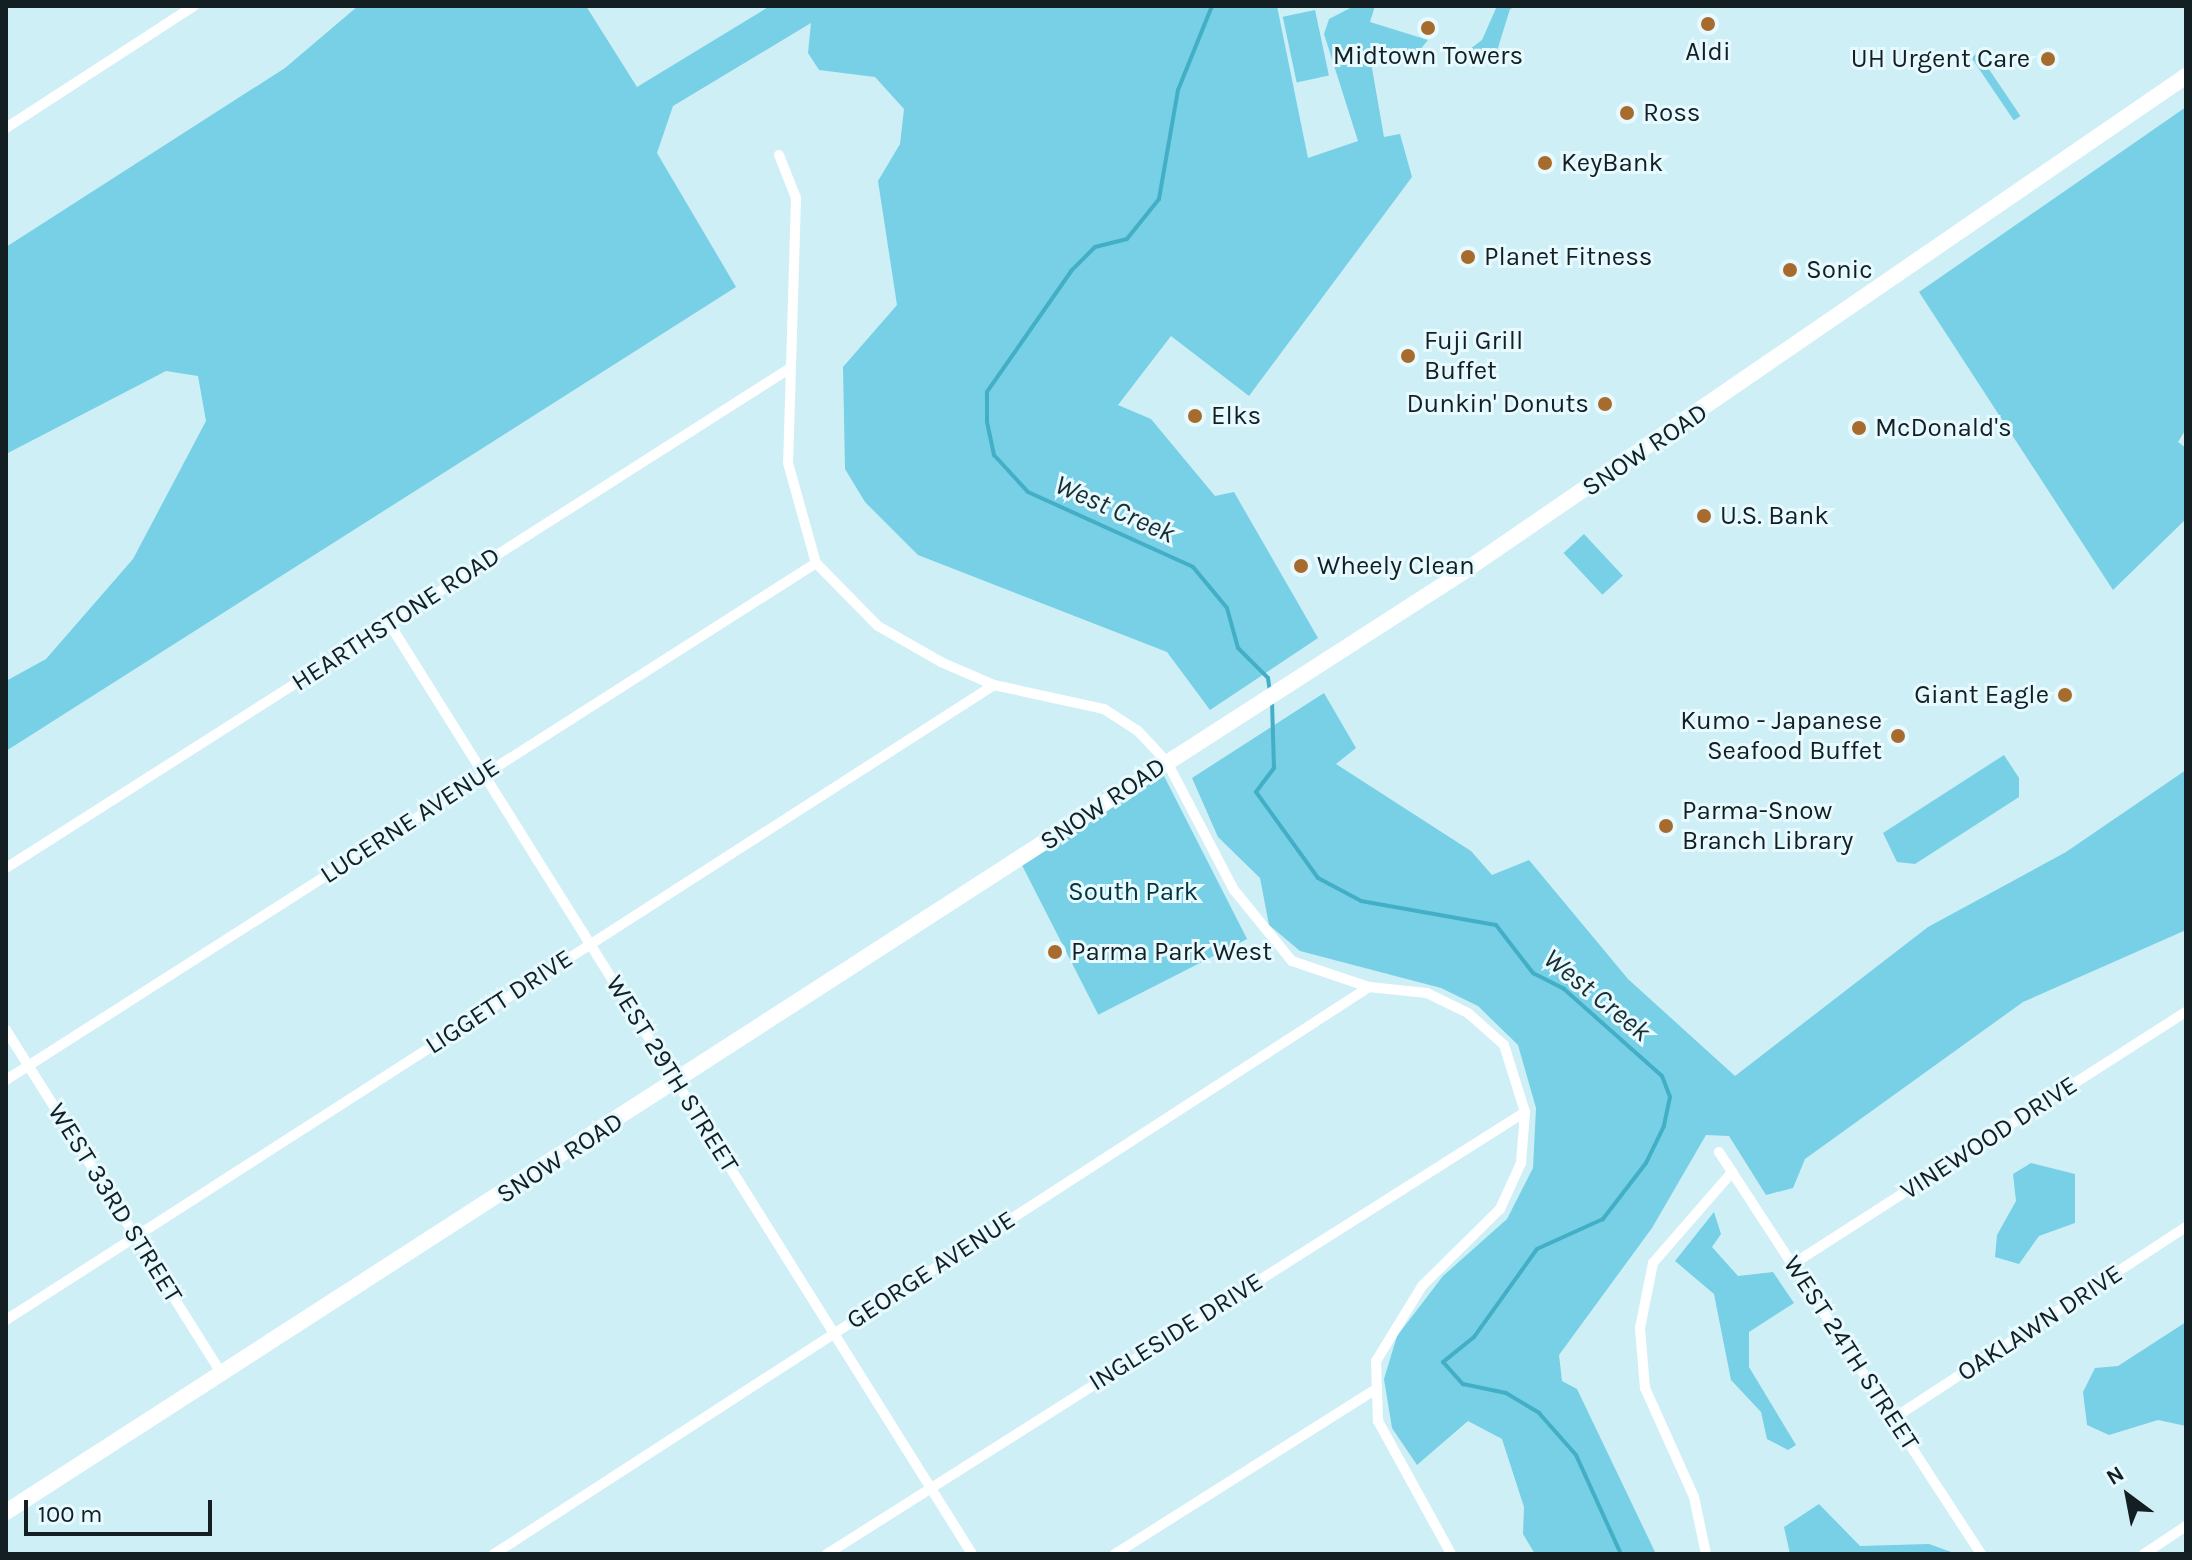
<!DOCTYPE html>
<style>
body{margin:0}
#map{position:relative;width:2192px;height:1560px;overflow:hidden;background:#cfeff7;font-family:Karla,sans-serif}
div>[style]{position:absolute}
.green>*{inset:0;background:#77d0e5;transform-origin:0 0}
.stream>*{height:4px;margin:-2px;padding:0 2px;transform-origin:2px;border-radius:2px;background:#43afc6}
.street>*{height:10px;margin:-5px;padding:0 5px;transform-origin:5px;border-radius:5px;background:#fff}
.primary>*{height:16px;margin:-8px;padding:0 8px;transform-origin:8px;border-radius:8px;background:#fff}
.dots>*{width:22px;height:22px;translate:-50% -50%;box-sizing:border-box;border:4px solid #e7faff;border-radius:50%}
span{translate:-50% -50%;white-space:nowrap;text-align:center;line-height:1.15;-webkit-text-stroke:6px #e7faff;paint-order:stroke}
.poi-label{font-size:26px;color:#131f22}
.right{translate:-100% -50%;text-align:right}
.left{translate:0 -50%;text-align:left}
.street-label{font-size:26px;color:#131f22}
.park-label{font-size:26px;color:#01353f}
.water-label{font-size:28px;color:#1a2d31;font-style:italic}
.frame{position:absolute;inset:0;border:8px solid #131f22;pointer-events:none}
.north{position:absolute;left:2088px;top:1456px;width:80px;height:80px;-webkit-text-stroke:6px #e7faff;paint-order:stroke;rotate:328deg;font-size:22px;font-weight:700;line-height:32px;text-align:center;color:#131f22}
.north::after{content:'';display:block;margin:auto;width:28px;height:36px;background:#131f22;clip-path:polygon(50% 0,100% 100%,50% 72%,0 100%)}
.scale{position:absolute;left:24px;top:1500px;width:188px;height:36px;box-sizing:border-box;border:4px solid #131f22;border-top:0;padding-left:10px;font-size:24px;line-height:28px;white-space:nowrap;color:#131f22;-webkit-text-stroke:6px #e7faff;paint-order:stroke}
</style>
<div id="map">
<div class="green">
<i style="clip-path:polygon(358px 6px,586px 6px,637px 87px,770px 6px,1277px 6px,1308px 158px,1358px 141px,1324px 34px,1329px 19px,1354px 6px,1375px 6px,1370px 22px,1428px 40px,1419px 51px,1369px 51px,1384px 137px,1400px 134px,1412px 177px,1249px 396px,1171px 336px,1118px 405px,1151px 419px,1215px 496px,1234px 492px,1318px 638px,1210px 710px,1167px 652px,918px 555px,865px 502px,845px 469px,843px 367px,897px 305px,878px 181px,900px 144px,904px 109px,875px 77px,819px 70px,808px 53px,811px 23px,673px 106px,657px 153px,736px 287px,6px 751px,6px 681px,46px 659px,133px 559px,206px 421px,198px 376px,166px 371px,6px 454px,6px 247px,285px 68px)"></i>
<i style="clip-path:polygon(1497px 6px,1518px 6px,1510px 9px,1497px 51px,1473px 68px,1466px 52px,1482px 40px)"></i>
<i style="left:1315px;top:10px;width:67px;height:33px;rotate:78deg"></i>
<i style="left:1978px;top:53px;width:76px;height:8px;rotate:56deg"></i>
<i style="clip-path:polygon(2186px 107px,2186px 429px,2178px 442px,2186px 448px,2186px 519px,2113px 590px,1919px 292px)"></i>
<i style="left:1584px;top:534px;width:57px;height:28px;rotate:47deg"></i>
<i style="clip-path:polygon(1324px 693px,1356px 748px,1336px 764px,1471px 851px,1492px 875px,1529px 860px,1628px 979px,1735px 1076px,1928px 927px,2066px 852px,2186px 770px,2186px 930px,2023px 1002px,1805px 1159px,1793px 1188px,1766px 1195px,1729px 1136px,1706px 1135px,1652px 1228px,1559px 1355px,1562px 1381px,1577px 1389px,1656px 1554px,1535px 1554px,1523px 1534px,1524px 1507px,1502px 1439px,1468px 1421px,1417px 1465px,1392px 1428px,1384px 1379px,1397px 1336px,1443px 1276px,1507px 1219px,1533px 1168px,1536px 1108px,1518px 1045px,1478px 1006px,1441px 988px,1300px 951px,1269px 925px,1260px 878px,1218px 837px,1192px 778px)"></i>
<i style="clip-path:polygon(2004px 755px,2019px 778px,2019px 797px,1915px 864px,1897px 862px,1883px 833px)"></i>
<i style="left:1164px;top:776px;width:183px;height:167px;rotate:63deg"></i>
<i style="clip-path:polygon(2031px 1163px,2075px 1174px,2075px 1223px,2039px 1236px,2019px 1264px,1995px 1257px,1997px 1235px,2016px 1201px,2013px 1174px)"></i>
<i style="clip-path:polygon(1714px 1212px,1721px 1234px,1712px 1247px,1738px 1276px,1773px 1272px,1794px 1303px,1749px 1332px,1749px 1367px,1796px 1445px,1788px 1450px,1767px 1439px,1761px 1412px,1731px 1380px,1714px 1294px,1675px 1261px)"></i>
<i style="clip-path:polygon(2186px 1322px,2186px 1426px,2158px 1420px,2109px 1435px,2087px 1425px,2083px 1392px,2095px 1368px,2118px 1366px)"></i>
<i style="clip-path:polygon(1819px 1504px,1860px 1546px,1929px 1544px,1957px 1554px,1790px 1554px,1784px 1527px)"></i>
</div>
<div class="stream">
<i style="left:1212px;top:6px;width:91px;rotate:112deg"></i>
<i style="left:1178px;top:90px;width:111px;rotate:99.9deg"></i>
<i style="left:1159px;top:199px;width:51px;rotate:128.7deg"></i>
<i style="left:1127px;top:239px;width:33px;rotate:166deg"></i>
<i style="left:1095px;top:247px;width:33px;rotate:135deg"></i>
<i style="left:1072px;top:270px;width:149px;rotate:124.9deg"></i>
<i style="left:987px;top:392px;width:30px;rotate:90deg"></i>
<i style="left:987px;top:422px;width:34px;rotate:78deg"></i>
<i style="left:994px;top:455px;width:50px;rotate:47.4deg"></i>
<i style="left:1028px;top:492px;width:181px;rotate:24.4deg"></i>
<i style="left:1193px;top:567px;width:53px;rotate:50.3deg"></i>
<i style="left:1227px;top:608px;width:41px;rotate:74.6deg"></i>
<i style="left:1238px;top:648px;width:42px;rotate:45deg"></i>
<i style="left:1268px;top:678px;width:15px;rotate:82deg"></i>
<i style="left:1272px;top:701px;width:67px;rotate:88.3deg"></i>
<i style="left:1274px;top:768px;width:30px;rotate:127deg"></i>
<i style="left:1256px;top:792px;width:106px;rotate:54.2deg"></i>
<i style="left:1318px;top:878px;width:49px;rotate:28.1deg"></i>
<i style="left:1361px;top:901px;width:137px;rotate:10.1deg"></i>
<i style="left:1496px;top:925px;width:61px;rotate:52.4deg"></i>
<i style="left:1533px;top:973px;width:35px;rotate:27deg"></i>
<i style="left:1564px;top:989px;width:131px;rotate:41.6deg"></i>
<i style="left:1662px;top:1076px;width:22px;rotate:69deg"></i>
<i style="left:1670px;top:1097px;width:30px;rotate:102deg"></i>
<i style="left:1664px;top:1126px;width:41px;rotate:115.9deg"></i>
<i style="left:1646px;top:1163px;width:71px;rotate:127.5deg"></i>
<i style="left:1603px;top:1219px;width:72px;rotate:155.6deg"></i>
<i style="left:1537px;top:1249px;width:108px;rotate:125.6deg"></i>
<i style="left:1474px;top:1337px;width:40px;rotate:141deg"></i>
<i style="left:1443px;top:1362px;width:30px;rotate:48deg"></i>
<i style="left:1463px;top:1384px;width:44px;rotate:11.8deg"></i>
<i style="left:1506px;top:1393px;width:39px;rotate:31deg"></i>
<i style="left:1539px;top:1413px;width:56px;rotate:48.6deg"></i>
<i style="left:1576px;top:1455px;width:109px;rotate:65.6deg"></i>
</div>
<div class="street">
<i style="left:6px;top:128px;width:224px;rotate:-33deg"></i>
<i style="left:779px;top:155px;width:46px;rotate:68.4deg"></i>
<i style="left:796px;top:198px;width:265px;rotate:91.7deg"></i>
<i style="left:788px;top:463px;width:104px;rotate:74.4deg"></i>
<i style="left:816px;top:563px;width:88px;rotate:45.5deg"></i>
<i style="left:878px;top:626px;width:73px;rotate:29.7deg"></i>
<i style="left:941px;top:662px;width:58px;rotate:23.5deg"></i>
<i style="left:994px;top:685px;width:113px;rotate:12.3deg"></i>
<i style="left:1104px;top:709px;width:40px;rotate:32.9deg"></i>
<i style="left:1138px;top:731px;width:42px;rotate:46.9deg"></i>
<i style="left:1167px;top:762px;width:144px;rotate:62.4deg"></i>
<i style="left:1234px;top:890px;width:92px;rotate:50.8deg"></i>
<i style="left:1292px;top:961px;width:81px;rotate:18.7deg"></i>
<i style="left:1369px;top:987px;width:58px;rotate:5.9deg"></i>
<i style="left:1427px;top:993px;width:46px;rotate:26deg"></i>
<i style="left:1468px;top:1013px;width:48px;rotate:41.6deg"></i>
<i style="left:1504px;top:1045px;width:70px;rotate:72.6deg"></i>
<i style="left:1525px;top:1112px;width:51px;rotate:94.5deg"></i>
<i style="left:1521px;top:1163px;width:51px;rotate:114.5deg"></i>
<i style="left:1500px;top:1209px;width:110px;rotate:135.4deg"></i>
<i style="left:1422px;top:1286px;width:88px;rotate:121.5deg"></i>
<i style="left:1376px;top:1361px;width:60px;rotate:88.1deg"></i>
<i style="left:1378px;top:1421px;width:152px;rotate:61.2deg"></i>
<i style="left:389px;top:623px;width:1098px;rotate:57.94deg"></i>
<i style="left:6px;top:868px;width:926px;rotate:-32.52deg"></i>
<i style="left:6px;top:1030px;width:408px;rotate:57.9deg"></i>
<i style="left:6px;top:1080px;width:961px;rotate:-32.55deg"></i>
<i style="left:1719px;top:1152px;width:480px;rotate:56.9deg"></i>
<i style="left:1793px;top:1264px;width:467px;rotate:-32.7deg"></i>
<i style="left:6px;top:1320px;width:1174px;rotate:-32.73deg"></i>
<i style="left:1894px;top:1418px;width:349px;rotate:-33.2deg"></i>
<i style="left:494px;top:1554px;width:1043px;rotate:-32.94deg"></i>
<i style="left:827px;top:1554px;width:826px;rotate:-32.34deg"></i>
<i style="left:1115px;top:1554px;width:307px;rotate:-32.3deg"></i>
<i style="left:1706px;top:1554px;width:58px;rotate:-101.9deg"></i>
<i style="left:1694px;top:1497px;width:120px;rotate:-114.2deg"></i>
<i style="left:1645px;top:1388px;width:60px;rotate:-94.8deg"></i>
<i style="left:1640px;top:1328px;width:66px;rotate:-78.7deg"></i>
<i style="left:1653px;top:1263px;width:121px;rotate:-49deg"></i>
<i style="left:2144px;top:1554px;width:50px;rotate:-33.7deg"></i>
</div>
<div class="primary">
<i style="left:6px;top:1512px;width:1734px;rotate:-32.83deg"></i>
<i style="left:1463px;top:572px;width:877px;rotate:-34.45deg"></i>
</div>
<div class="dots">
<i style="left:1708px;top:24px;background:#a76c2d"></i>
<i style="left:1428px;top:28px;background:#a76c2d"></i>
<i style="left:2048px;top:59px;background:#a76c2d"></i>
<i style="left:1627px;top:113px;background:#a76c2d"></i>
<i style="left:1545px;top:163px;background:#a76c2d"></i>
<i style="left:1468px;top:257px;background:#a76c2d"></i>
<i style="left:1790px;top:270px;background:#a76c2d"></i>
<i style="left:1408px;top:356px;background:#a76c2d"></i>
<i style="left:1605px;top:404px;background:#a76c2d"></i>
<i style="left:1195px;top:416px;background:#a76c2d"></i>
<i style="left:1859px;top:428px;background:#a76c2d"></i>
<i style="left:1704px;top:516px;background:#a76c2d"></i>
<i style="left:1301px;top:566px;background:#a76c2d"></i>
<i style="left:2065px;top:695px;background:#a76c2d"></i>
<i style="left:1898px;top:736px;background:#a76c2d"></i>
<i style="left:1666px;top:826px;background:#a76c2d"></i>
<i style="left:1055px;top:952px;background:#a76c2d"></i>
</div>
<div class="poi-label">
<span style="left:1708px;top:52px">Aldi</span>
<span style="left:1428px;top:56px">Midtown Towers</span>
<span class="right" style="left:2030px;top:59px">UH Urgent Care</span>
<span class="left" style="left:1643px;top:113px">Ross</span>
<span class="left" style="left:1561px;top:163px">KeyBank</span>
<span class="left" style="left:1484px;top:257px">Planet Fitness</span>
<span class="left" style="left:1806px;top:270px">Sonic</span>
<span class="left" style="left:1424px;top:356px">Fuji Grill<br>Buffet</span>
<span class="right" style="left:1589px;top:404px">Dunkin' Donuts</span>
<span class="left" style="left:1211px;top:416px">Elks</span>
<span class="left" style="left:1875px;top:428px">McDonald's</span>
<span class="left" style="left:1720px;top:516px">U.S. Bank</span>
<span class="left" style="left:1317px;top:566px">Wheely Clean</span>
<span class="right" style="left:2049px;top:695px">Giant Eagle</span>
<span class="right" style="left:1882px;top:736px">Kumo - Japanese<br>Seafood Buffet</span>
<span class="left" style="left:1682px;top:826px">Parma-Snow<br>Branch Library</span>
<span class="left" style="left:1071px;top:952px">Parma Park West</span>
</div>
<div class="street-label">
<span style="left:1645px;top:450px;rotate:-34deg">SNOW ROAD</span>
<span style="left:396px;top:619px;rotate:-33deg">HEARTHSTONE ROAD</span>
<span style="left:1103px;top:804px;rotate:-34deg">SNOW ROAD</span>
<span style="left:410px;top:821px;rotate:-33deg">LUCERNE AVENUE</span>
<span style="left:499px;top:1002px;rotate:-33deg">LIGGETT DRIVE</span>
<span style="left:672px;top:1074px;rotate:58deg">WEST 29TH STREET</span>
<span style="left:1989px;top:1138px;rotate:-33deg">VINEWOOD DRIVE</span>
<span style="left:560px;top:1158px;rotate:-33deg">SNOW ROAD</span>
<span style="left:115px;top:1203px;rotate:58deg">WEST 33RD STREET</span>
<span style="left:931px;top:1270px;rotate:-33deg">GEORGE AVENUE</span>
<span style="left:2040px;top:1323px;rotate:-33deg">OAKLAWN DRIVE</span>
<span style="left:1176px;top:1332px;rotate:-32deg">INGLESIDE DRIVE</span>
<span style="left:1851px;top:1353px;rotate:57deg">WEST 24TH STREET</span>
</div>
<div class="park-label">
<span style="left:1133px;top:892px">South Park</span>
</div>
<div class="water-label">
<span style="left:1115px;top:509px;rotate:24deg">West Creek</span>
<span style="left:1597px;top:995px;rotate:39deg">West Creek</span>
</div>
<div class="frame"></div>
<div class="north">N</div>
<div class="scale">100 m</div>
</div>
